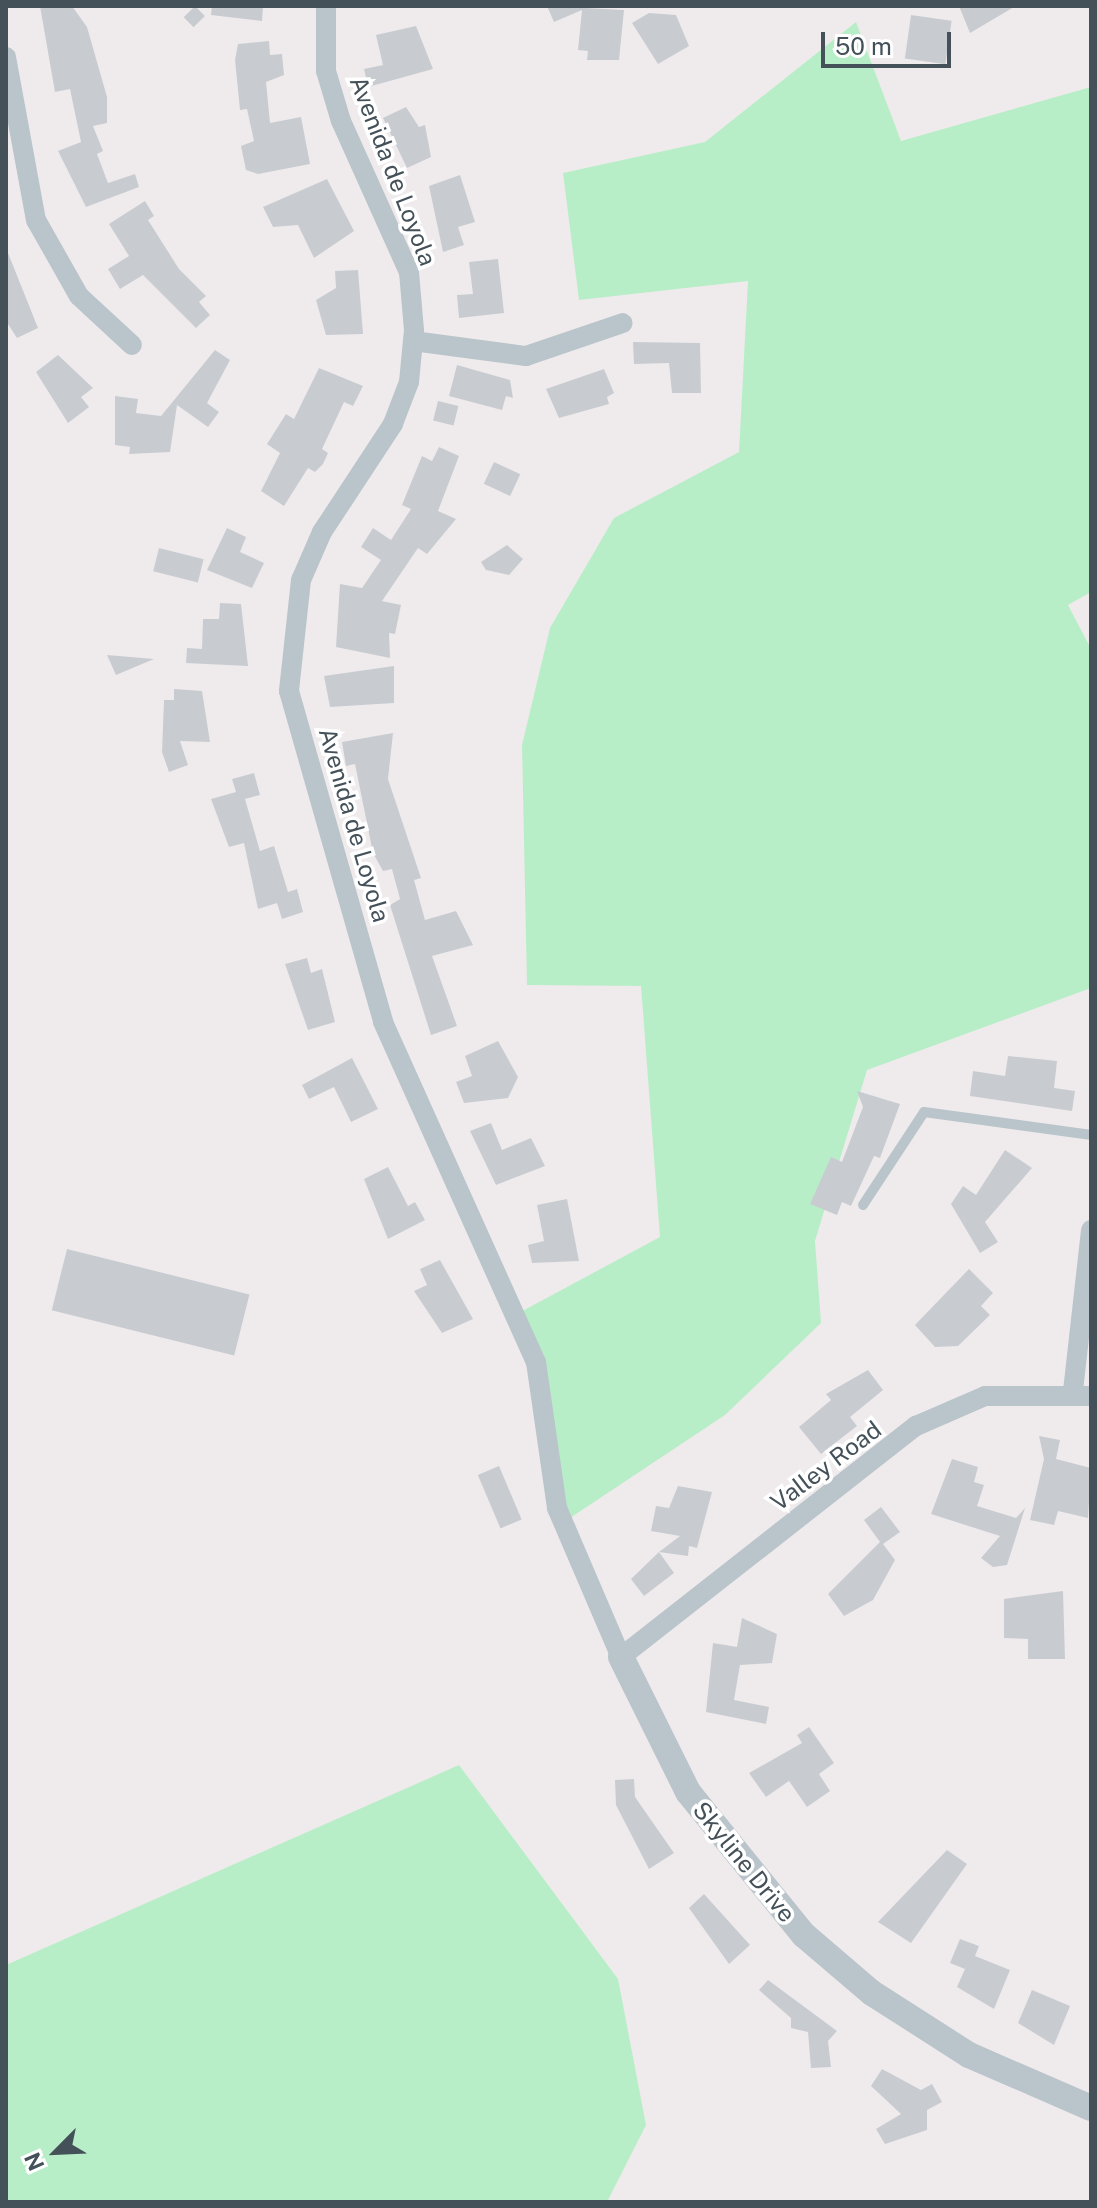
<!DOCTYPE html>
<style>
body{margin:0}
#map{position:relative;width:1097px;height:2208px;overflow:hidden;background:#efebec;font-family:"Public Sans",sans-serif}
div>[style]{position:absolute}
.green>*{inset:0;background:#b8eec7}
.building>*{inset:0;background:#c8ccd1;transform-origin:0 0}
.service>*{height:10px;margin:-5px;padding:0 5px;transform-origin:5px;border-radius:5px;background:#bac5cb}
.minor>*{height:20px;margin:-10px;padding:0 10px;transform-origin:10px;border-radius:10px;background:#bac5cb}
.tertiary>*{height:26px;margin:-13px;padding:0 13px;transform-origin:13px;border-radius:13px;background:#bac5cb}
span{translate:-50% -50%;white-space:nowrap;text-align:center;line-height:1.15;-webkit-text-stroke:7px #fff;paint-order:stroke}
.street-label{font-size:24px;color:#445159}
.frame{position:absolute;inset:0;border:8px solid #445159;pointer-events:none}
.north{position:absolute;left:16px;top:2112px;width:80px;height:80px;-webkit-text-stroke:6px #fff;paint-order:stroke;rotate:246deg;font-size:22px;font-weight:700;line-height:32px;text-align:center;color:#445159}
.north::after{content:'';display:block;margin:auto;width:28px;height:36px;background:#445159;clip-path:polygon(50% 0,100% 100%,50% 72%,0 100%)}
.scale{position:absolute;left:821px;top:32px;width:130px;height:36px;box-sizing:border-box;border:4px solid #445159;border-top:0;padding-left:10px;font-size:24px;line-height:28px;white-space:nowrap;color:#445159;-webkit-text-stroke:6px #fff;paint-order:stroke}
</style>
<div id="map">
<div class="green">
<i style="clip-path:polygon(856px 22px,901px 141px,1091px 87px,1091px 592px,1068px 605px,1091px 649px,1091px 988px,867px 1070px,815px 1241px,821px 1323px,725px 1415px,555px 1528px,541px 1384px,515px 1315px,660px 1237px,641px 986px,527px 985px,522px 745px,550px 628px,614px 518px,739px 452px,748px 281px,579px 300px,563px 173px,705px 142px)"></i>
<i style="clip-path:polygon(459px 1765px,618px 1979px,646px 2125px,607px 2202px,6px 2202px,6px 1965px)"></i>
</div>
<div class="building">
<i style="clip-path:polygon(40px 6px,72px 6px,87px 27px,107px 97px,107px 123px,93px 126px,103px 151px,97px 154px,108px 183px,135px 174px,139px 187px,86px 207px,58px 151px,81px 142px,70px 89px,55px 92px)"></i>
<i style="left:195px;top:6px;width:14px;height:16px;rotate:45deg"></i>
<i style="clip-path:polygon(212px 6px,263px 6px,262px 21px,211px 15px)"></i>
<i style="clip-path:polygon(547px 6px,624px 10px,619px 60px,587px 60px,588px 51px,578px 50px,582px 10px,554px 22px)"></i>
<i style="clip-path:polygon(959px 6px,1014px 6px,1014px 7px,970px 33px)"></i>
<i style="clip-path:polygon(649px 13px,676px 15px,689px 46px,658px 64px,632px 23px)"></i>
<i style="left:911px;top:15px;width:41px;height:44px;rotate:8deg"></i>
<i style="clip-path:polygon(416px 26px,433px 69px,368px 87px,364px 69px,383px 65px,376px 35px)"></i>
<i style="clip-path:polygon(269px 41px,270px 55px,282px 54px,284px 75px,266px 82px,270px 123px,301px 117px,310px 164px,258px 174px,246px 170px,241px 146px,254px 141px,247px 109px,240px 110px,235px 60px,238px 44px)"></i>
<i style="clip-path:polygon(406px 107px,419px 127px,425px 125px,431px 157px,407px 168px,383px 118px)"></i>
<i style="clip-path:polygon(460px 175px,475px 222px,458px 227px,464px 245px,443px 252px,429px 186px)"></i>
<i style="clip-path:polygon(327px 179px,354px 231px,314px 258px,298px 225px,273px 227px,263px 207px)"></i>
<i style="clip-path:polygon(145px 201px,154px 216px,148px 220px,179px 269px,206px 296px,199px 302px,210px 315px,196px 328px,143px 275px,120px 289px,108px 269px,129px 256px,109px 224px)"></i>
<i style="clip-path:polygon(6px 248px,38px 328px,17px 338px,6px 321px)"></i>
<i style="clip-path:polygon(498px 259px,504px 313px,459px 318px,457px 295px,473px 294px,469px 262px)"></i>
<i style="clip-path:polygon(358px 270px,363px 334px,326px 335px,316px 300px,336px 288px,335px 271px)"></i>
<i style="clip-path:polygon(633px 342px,700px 343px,701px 393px,672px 393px,669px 363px,634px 364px)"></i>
<i style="clip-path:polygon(215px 350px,230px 360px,207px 403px,219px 412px,208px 427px,177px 405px,170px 452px,129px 454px,130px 447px,115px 445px,115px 396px,138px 399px,136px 413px,161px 416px)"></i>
<i style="clip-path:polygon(58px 355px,93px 388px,81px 397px,89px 407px,68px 423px,36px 372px)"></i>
<i style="clip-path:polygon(457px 365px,510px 380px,513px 398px,506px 396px,502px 410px,449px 396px)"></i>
<i style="clip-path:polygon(319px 368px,363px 386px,353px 406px,344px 402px,322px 449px,328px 453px,323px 464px,315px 472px,308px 468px,284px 506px,261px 491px,280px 453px,267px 444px,286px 414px,294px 419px)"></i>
<i style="clip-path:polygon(604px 369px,614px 393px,607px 397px,609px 404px,559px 418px,546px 389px)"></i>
<i style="left:438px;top:401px;width:21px;height:20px;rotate:14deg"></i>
<i style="clip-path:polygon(439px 447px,459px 456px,438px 511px,456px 519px,427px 554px,418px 548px,382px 601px,401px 605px,395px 634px,389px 633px,390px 658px,336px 647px,340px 584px,362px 588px,381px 560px,361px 547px,373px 528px,391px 540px,411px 509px,402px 505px,422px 456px,432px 461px)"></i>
<i style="left:494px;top:462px;width:29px;height:24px;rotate:25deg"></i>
<i style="clip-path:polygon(227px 528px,246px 537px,240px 552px,264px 563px,252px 588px,207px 570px)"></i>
<i style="clip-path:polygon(507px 545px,523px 559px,509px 575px,486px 570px,481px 562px)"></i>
<i style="left:159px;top:548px;width:46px;height:24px;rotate:14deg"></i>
<i style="clip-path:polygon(220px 603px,241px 604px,248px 666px,186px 663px,187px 648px,202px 649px,203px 619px,219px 619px)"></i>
<i style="clip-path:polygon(107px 655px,154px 659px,116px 675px)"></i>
<i style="clip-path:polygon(394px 666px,394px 703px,330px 707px,324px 676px)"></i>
<i style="clip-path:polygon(174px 689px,202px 691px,210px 742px,180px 741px,188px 765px,169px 772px,162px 752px,164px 700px,174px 700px)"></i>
<i style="clip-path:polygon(393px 733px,388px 779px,421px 878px,414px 880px,425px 920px,456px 911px,473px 945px,432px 956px,457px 1026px,431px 1035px,390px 905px,400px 899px,392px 869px,383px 871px,373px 853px,355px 764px,346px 766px,342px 742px)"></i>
<i style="clip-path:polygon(254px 773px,260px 795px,245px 799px,260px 851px,274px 846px,288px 892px,297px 889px,303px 912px,282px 919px,277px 903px,258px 909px,244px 843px,229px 847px,211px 799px,236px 792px,232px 779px)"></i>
<i style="clip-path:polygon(307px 958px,311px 973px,322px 969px,335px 1022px,308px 1030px,285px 964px)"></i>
<i style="clip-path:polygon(498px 1041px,518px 1077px,508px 1098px,464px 1103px,456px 1082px,472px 1076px,465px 1056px)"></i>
<i style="clip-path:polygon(1008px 1056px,1057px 1061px,1054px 1088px,1075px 1091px,1072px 1111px,970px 1096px,973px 1071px,1005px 1076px)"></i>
<i style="clip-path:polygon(352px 1058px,378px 1109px,351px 1122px,334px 1087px,309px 1099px,302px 1085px)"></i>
<i style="clip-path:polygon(857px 1091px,900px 1104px,880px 1158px,874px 1156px,851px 1206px,842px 1202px,837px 1215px,810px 1204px,831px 1157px,842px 1162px,863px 1107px)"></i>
<i style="clip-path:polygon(491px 1123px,502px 1150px,531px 1138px,545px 1166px,496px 1185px,470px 1131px)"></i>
<i style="clip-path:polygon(1005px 1150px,1032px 1168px,985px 1222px,998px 1242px,980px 1253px,951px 1204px,963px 1186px,976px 1195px)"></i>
<i style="clip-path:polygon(388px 1167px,408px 1206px,415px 1202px,425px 1220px,388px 1239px,364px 1179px)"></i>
<i style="clip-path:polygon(567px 1199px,579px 1261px,532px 1263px,528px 1245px,544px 1241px,537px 1205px)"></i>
<i style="left:67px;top:1249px;width:188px;height:63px;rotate:14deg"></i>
<i style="clip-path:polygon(440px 1260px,473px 1319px,442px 1333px,414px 1291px,427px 1285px,420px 1269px)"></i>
<i style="clip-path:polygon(969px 1269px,993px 1293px,981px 1306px,990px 1315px,958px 1346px,935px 1347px,915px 1325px)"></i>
<i style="clip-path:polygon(868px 1370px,883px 1390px,850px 1417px,857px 1426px,821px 1454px,799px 1427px,831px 1400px,826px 1394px)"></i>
<i style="clip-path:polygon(1039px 1436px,1060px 1440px,1056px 1459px,1091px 1468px,1088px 1518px,1058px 1511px,1054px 1525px,1030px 1520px,1044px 1459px)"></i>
<i style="clip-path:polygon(952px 1459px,978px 1467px,974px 1482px,984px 1485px,977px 1506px,1016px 1518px,1025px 1508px,1007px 1565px,993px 1567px,981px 1558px,1000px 1536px,931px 1514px)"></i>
<i style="left:499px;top:1466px;width:58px;height:23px;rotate:67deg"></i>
<i style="clip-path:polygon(678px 1486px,712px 1492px,697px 1548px,689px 1546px,688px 1556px,659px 1552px,680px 1536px,651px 1531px,656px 1506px,669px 1508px)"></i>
<i style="clip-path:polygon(881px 1507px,900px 1532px,883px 1544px,895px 1560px,873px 1600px,844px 1616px,828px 1594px,880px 1542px,864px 1520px)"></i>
<i style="clip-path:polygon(659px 1552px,674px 1573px,644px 1596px,631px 1579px)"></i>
<i style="clip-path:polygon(1063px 1591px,1065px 1659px,1028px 1659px,1028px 1639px,1004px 1638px,1004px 1599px)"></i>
<i style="clip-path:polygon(742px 1618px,777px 1634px,772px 1663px,740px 1665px,734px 1700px,769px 1707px,766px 1724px,706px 1712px,713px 1643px,737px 1647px)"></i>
<i style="clip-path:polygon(809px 1727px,834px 1763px,819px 1774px,830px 1791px,807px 1807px,789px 1781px,766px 1797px,749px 1773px,802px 1743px,797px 1735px)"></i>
<i style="clip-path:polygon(634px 1779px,635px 1797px,674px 1853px,649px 1869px,616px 1805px,615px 1780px)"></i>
<i style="clip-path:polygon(947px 1850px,967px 1864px,911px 1943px,878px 1922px)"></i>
<i style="clip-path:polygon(704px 1894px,750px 1945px,729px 1964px,689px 1908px)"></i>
<i style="clip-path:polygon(960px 1939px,979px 1946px,975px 1956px,1010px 1970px,994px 2009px,957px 1987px,965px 1969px,950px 1963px)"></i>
<i style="clip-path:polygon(768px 1980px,837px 2031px,828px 2041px,831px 2067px,811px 2068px,808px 2032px,791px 2028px,791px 2018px,759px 1990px)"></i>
<i style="clip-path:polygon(1032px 1990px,1070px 2006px,1054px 2045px,1018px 2023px)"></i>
<i style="clip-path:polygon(882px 2069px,921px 2090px,932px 2084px,942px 2102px,927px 2110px,927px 2130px,885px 2144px,876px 2129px,901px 2114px,871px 2086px)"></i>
</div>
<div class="service">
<i style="left:863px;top:1205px;width:111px;rotate:-56.7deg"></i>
<i style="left:924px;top:1112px;width:169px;rotate:7.8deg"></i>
</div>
<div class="minor">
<i style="left:326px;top:6px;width:65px;rotate:90deg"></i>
<i style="left:326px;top:71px;width:52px;rotate:73.3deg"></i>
<i style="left:341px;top:121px;width:166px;rotate:65.8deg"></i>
<i style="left:409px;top:272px;width:58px;rotate:85.1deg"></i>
<i style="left:414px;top:330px;width:52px;rotate:95.5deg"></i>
<i style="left:409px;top:382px;width:45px;rotate:110.9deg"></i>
<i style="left:393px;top:424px;width:129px;rotate:123.3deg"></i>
<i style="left:322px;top:532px;width:52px;rotate:113.6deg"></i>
<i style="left:301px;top:580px;width:112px;rotate:96.2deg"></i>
<i style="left:289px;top:691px;width:344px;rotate:74.1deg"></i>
<i style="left:383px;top:1022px;width:373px;rotate:65.8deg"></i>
<i style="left:536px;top:1362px;width:148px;rotate:81.8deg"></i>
<i style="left:557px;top:1508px;width:162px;rotate:66.8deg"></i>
<i style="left:621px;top:1657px;width:375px;rotate:-38.1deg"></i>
<i style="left:916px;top:1426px;width:75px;rotate:-23.5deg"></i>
<i style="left:985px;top:1396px;width:106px"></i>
<i style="left:6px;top:57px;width:166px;rotate:79.6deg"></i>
<i style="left:36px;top:220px;width:87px;rotate:60.5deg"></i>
<i style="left:79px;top:296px;width:72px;rotate:42.8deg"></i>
<i style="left:413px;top:341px;width:114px;rotate:7.6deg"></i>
<i style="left:526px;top:356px;width:102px;rotate:-18.8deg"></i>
<i style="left:1073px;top:1391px;width:162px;rotate:-83.6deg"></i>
</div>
<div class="tertiary">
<i style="left:621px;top:1657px;width:151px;rotate:63.6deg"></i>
<i style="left:688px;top:1792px;width:184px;rotate:51deg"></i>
<i style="left:804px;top:1935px;width:89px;rotate:40.5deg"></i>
<i style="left:872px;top:1993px;width:115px;rotate:32.6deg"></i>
<i style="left:969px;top:2055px;width:133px;rotate:23.5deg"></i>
</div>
<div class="street-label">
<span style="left:393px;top:171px;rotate:69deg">Avenida de Loyola</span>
<span style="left:354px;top:825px;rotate:74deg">Avenida de Loyola</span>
<span style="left:826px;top:1466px;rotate:-37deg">Valley Road</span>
<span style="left:744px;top:1862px;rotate:51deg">Skyline Drive</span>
</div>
<div class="frame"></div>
<div class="north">N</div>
<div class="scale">50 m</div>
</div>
